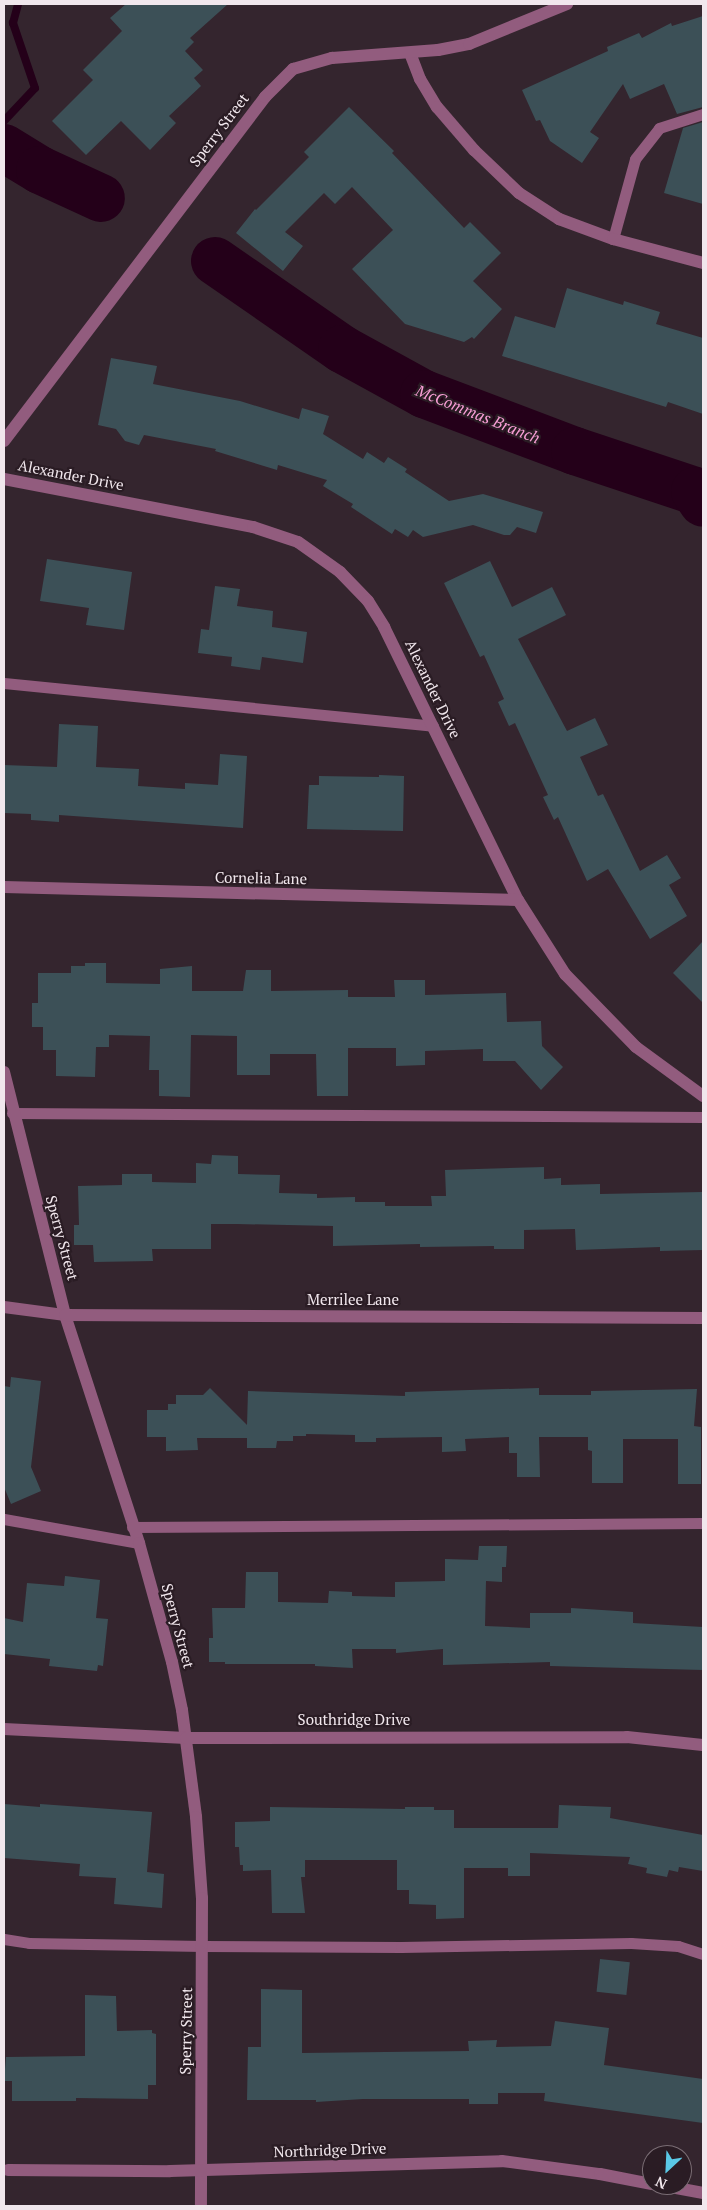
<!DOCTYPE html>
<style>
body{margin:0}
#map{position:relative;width:707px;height:2210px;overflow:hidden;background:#34252e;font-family:"PT Serif",serif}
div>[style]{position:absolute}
.stream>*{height:8px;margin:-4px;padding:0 4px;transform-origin:4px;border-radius:4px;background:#240019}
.river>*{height:48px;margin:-24px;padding:0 24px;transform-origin:24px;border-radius:24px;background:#240019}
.building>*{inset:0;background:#3c5057;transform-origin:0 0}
.service>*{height:11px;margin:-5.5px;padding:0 5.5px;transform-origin:5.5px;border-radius:5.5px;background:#925c7e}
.minor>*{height:12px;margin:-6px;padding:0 6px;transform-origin:6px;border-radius:6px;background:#925c7e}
span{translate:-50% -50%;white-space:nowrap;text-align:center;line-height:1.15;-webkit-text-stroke:4.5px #2a1c24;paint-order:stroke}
.street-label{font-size:15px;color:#f1e7ed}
.water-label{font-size:16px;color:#f89ed6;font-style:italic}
.frame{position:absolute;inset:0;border:5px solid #f1e7ed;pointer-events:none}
.north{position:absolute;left:642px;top:2145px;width:50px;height:50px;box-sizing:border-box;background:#2a1c24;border:1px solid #7a6d74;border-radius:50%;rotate:205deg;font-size:14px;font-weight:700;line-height:20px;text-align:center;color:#f1e7ed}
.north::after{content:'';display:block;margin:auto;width:18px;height:22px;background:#5ac8e6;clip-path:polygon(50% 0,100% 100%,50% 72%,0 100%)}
</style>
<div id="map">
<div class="stream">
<i style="left:4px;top:121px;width:45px;rotate:-46.8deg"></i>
<i style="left:35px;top:88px;width:69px;rotate:-108.7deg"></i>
<i style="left:13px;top:23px;width:20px;rotate:-75deg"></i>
</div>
<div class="river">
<i style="left:4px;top:148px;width:42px;rotate:31.4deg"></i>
<i style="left:40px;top:170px;width:67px;rotate:24.7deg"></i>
<i style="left:215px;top:261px;width:155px;rotate:34.7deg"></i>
<i style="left:342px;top:349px;width:94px;rotate:28.8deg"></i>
<i style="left:424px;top:394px;width:161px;rotate:20.7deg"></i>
<i style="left:575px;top:451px;width:126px;rotate:18.4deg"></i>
<i style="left:695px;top:491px;width:14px;rotate:56deg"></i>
</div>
<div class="building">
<i style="clip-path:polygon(126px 4px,228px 4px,190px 38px,194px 42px,185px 51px,203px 70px,194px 78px,201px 86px,169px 116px,176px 123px,150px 150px,121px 121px,86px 155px,52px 121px,93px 80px,83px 70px,122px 31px,110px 18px)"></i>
<i style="clip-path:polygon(703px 16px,703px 107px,677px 114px,664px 84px,630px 99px,623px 84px,590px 132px,599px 138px,582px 163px,550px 141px,540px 120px,536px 121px,522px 90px,608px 51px,607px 47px,639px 33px,642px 38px,671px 23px,672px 26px)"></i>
<i style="clip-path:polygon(349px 107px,394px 151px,392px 153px,464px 228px,470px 222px,501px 253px,473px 281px,502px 309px,474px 339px,472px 337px,464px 342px,405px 324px,352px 269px,393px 230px,352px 187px,335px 204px,324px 193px,285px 232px,303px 246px,283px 271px,236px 233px,255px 209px,256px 210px,309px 157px,304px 152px)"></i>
<i style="clip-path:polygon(703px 122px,703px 204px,664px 193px,683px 128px)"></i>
<i style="clip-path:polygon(567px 288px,623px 305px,624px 301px,660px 312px,656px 324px,703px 338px,703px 414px,668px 402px,666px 407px,502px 356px,515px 316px,555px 328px)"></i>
<i style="clip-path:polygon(111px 358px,157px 366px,153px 384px,240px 401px,299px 419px,302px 408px,329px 416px,323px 434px,363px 459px,367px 452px,384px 463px,388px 457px,407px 469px,405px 472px,449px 501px,483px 494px,543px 512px,536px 533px,517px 527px,510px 535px,504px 535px,473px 525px,423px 537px,413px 530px,408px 537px,395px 529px,392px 534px,351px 507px,353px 504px,323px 486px,327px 480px,278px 465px,277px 470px,215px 451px,216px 449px,144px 435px,139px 445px,125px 441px,116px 429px,98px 425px)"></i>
<i style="clip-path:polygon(47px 559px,132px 572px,124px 630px,86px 625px,89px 608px,40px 601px)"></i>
<i style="clip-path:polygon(490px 561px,512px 607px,552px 587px,566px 615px,518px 639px,567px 731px,595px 718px,608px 745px,580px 757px,598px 796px,603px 794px,640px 871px,667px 855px,681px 878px,669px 885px,687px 916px,650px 939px,608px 869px,587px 881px,558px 817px,554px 820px,543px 797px,548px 795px,515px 723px,509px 726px,498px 702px,504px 699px,484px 655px,480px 657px,444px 583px)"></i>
<i style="clip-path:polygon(215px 586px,240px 589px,237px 606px,273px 611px,272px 627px,307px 632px,303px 663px,262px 657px,260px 670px,231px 666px,232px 657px,198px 653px,201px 629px,209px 630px)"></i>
<i style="clip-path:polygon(59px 724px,98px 726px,96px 767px,139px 769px,138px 786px,185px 789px,185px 783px,218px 785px,220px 754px,247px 756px,243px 828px,59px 815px,59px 822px,31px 820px,31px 814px,4px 813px,4px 765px,57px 767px)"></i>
<i style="clip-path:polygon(379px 775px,404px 776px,403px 831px,307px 829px,309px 785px,319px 785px,319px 776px,379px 777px)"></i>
<i style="clip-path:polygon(703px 941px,703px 1003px,673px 973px)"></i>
<i style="clip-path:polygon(85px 963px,106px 963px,106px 983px,160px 984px,160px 969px,192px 966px,192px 991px,243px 991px,246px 970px,271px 970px,271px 991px,348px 990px,348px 997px,395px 997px,394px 980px,425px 980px,425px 995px,506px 993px,507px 1022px,541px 1021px,542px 1046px,563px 1067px,541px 1090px,515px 1061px,483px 1061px,483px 1049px,425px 1051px,425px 1065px,396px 1066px,396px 1048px,348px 1048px,348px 1096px,317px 1096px,316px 1054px,270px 1054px,270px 1075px,237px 1075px,237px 1036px,191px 1035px,190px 1097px,159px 1096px,159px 1070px,149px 1070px,150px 1036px,109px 1035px,109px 1047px,96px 1047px,95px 1077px,56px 1076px,56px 1050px,43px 1050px,43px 1027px,32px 1027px,32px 1003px,38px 1003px,38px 973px,71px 973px,71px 966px,85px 966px)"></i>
<i style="clip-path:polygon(212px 1155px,238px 1156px,238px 1174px,280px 1175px,279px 1193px,317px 1194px,317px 1198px,355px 1197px,355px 1202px,385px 1202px,385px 1206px,432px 1206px,431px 1196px,446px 1196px,445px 1170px,544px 1167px,544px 1179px,561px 1178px,561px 1185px,600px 1184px,600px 1194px,703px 1192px,703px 1250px,660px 1251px,660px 1247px,576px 1250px,575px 1229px,524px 1230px,524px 1249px,494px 1249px,494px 1246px,420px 1247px,420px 1244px,333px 1246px,333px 1226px,237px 1224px,211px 1224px,211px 1249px,152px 1249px,153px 1261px,94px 1262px,93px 1245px,74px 1245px,74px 1225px,79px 1225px,78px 1186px,122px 1185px,122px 1174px,152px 1174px,152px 1182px,196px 1183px,196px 1163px,211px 1164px)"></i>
<i style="clip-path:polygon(11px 1377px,41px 1381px,31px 1467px,41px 1491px,11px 1504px,4px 1487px,4px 1386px,10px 1387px)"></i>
<i style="clip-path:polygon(210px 1388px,247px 1425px,248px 1391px,405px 1396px,405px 1392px,539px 1388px,539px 1395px,591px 1395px,591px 1391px,697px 1389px,694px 1426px,701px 1427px,701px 1484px,678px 1484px,678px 1439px,623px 1439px,623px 1483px,592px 1483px,592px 1451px,588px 1450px,588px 1437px,539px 1437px,540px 1477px,517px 1477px,517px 1453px,509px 1453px,509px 1437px,465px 1439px,466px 1451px,442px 1452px,442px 1437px,376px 1438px,376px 1442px,355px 1442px,355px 1435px,306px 1434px,306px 1436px,293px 1436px,293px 1441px,277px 1441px,276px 1448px,247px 1448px,247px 1438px,197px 1438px,198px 1450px,166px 1451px,166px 1437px,147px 1437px,147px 1410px,168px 1410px,168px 1404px,176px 1404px,176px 1395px,203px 1395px)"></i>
<i style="clip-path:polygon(479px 1546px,507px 1546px,506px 1567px,502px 1567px,502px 1582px,486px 1581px,485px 1626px,530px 1628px,530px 1613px,571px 1613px,571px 1608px,633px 1612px,633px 1623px,703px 1627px,703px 1670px,550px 1666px,550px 1662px,443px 1665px,443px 1649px,396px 1653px,396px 1649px,352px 1649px,353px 1668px,315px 1666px,315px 1664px,225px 1664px,225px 1662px,209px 1662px,209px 1638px,213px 1638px,212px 1608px,245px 1608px,246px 1572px,278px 1572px,278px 1602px,328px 1603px,329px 1591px,352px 1592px,352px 1596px,395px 1597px,395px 1582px,445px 1581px,445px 1559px,478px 1560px)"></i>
<i style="clip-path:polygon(65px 1576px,100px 1580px,96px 1618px,108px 1619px,103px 1666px,98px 1665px,97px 1671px,49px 1666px,50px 1659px,4px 1654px,4px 1618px,23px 1622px,27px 1583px,64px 1586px)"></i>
<i style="clip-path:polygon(4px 1804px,40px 1807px,40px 1804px,152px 1812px,147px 1872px,164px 1874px,162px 1908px,114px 1904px,116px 1878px,79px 1876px,80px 1864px,4px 1858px)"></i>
<i style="clip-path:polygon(559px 1805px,611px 1807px,610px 1818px,703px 1835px,703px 1871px,679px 1867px,678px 1872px,669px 1870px,667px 1877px,646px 1873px,647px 1868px,628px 1864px,630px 1857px,530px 1853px,530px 1876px,508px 1876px,508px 1868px,464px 1868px,464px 1918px,436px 1919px,436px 1905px,409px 1904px,409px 1890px,397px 1890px,397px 1860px,305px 1860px,305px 1877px,301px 1877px,305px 1913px,272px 1913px,271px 1870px,243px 1871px,243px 1865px,240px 1865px,239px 1847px,235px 1847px,235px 1822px,270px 1821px,270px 1807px,405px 1809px,405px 1807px,434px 1807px,434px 1810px,454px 1810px,454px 1828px,558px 1828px)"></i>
<i style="left:600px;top:1959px;width:30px;height:33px;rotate:6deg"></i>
<i style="clip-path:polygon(261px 1989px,302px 1990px,302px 2053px,469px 2051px,468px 2041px,497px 2040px,496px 2047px,551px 2046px,555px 2021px,609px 2028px,604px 2065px,703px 2079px,703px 2123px,544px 2101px,545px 2093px,498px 2093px,498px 2104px,469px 2104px,469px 2099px,363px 2099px,316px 2102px,316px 2100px,247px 2100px,248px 2047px,261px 2047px)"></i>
<i style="clip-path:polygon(85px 1995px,116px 1996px,117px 2031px,152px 2030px,152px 2033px,156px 2034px,156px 2085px,148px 2085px,148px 2099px,76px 2098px,76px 2101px,12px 2101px,12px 2081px,4px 2081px,6px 2057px,85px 2056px)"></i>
</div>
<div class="service">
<i style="left:613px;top:239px;width:83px;rotate:-74.6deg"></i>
<i style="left:635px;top:159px;width:39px;rotate:-52deg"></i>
<i style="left:659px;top:128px;width:46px;rotate:-17.7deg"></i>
<i style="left:4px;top:683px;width:431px;rotate:5.7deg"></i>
<i style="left:12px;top:1113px;width:691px;rotate:0.33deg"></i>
<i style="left:4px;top:1519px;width:137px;rotate:10.1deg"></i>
<i style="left:132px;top:1527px;width:571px;rotate:-0.4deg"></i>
<i style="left:4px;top:1939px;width:25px;rotate:9deg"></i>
<i style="left:29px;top:1943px;width:174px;rotate:1deg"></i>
<i style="left:203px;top:1946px;width:198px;rotate:0.3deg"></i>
<i style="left:401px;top:1947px;width:230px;rotate:-1deg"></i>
<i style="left:631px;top:1943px;width:47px;rotate:3.7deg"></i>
<i style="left:678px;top:1946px;width:26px;rotate:18deg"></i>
</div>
<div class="minor">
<i style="left:410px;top:53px;width:28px;rotate:69deg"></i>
<i style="left:420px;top:79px;width:33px;rotate:59deg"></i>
<i style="left:437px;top:107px;width:57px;rotate:49.3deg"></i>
<i style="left:474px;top:150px;width:62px;rotate:43.7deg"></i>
<i style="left:519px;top:193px;width:48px;rotate:33deg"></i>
<i style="left:559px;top:219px;width:58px;rotate:20.3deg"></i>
<i style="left:613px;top:239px;width:93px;rotate:14.9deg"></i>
<i style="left:4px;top:441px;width:432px;rotate:-52.8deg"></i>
<i style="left:265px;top:97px;width:40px;rotate:-45deg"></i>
<i style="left:293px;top:69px;width:41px;rotate:-15.8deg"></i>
<i style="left:332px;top:58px;width:106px;rotate:-4.3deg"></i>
<i style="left:438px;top:50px;width:32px;rotate:-11deg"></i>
<i style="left:469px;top:44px;width:106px;rotate:-22.2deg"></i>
<i style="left:4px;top:479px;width:254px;rotate:10.9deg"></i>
<i style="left:253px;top:527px;width:47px;rotate:18.4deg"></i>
<i style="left:298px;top:542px;width:52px;rotate:35.5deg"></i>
<i style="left:340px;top:572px;width:40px;rotate:46deg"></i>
<i style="left:368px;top:601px;width:31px;rotate:58deg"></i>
<i style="left:384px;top:627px;width:304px;rotate:63.9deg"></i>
<i style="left:518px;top:900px;width:88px;rotate:57.6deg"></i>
<i style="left:565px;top:974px;width:102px;rotate:45.8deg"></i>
<i style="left:636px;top:1047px;width:83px;rotate:36.2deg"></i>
<i style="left:4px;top:887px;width:514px;rotate:1.45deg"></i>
<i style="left:4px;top:1072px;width:251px;rotate:75.9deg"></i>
<i style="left:65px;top:1315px;width:240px;rotate:72deg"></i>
<i style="left:139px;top:1543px;width:123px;rotate:74.5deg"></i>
<i style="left:172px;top:1662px;width:49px;rotate:78.2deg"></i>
<i style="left:182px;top:1710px;width:108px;rotate:82.5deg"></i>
<i style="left:196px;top:1817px;width:81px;rotate:85.8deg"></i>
<i style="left:202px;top:1898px;width:308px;rotate:90.2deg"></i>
<i style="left:4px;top:1307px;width:62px;rotate:7.5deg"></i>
<i style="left:65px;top:1315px;width:638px;rotate:0.27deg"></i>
<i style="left:4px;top:1729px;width:182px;rotate:2.8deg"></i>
<i style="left:186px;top:1738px;width:441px;rotate:-0.1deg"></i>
<i style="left:627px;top:1737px;width:76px;rotate:6deg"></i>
<i style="left:8px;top:2170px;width:162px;rotate:0.4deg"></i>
<i style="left:170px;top:2171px;width:332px;rotate:-1.7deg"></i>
<i style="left:502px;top:2161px;width:99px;rotate:7.6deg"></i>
<i style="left:600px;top:2174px;width:53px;rotate:10.9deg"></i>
<i style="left:660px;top:2185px;width:44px;rotate:10.5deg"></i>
</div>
<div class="street-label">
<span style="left:219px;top:130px;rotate:-53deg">Sperry Street</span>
<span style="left:71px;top:475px;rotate:11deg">Alexander Drive</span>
<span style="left:433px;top:689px;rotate:64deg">Alexander Drive</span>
<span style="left:261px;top:878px;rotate:1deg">Cornelia Lane</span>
<span style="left:62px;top:1238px;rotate:75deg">Sperry Street</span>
<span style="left:353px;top:1300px">Merrilee Lane</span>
<span style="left:178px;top:1626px;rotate:75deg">Sperry Street</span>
<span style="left:354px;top:1720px">Southridge Drive</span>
<span style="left:186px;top:2031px;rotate:-89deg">Sperry Street</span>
<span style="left:330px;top:2150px;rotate:-2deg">Northridge Drive</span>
</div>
<div class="water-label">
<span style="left:478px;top:414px;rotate:22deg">McCommas Branch</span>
</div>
<div class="frame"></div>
<div class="north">N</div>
</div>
